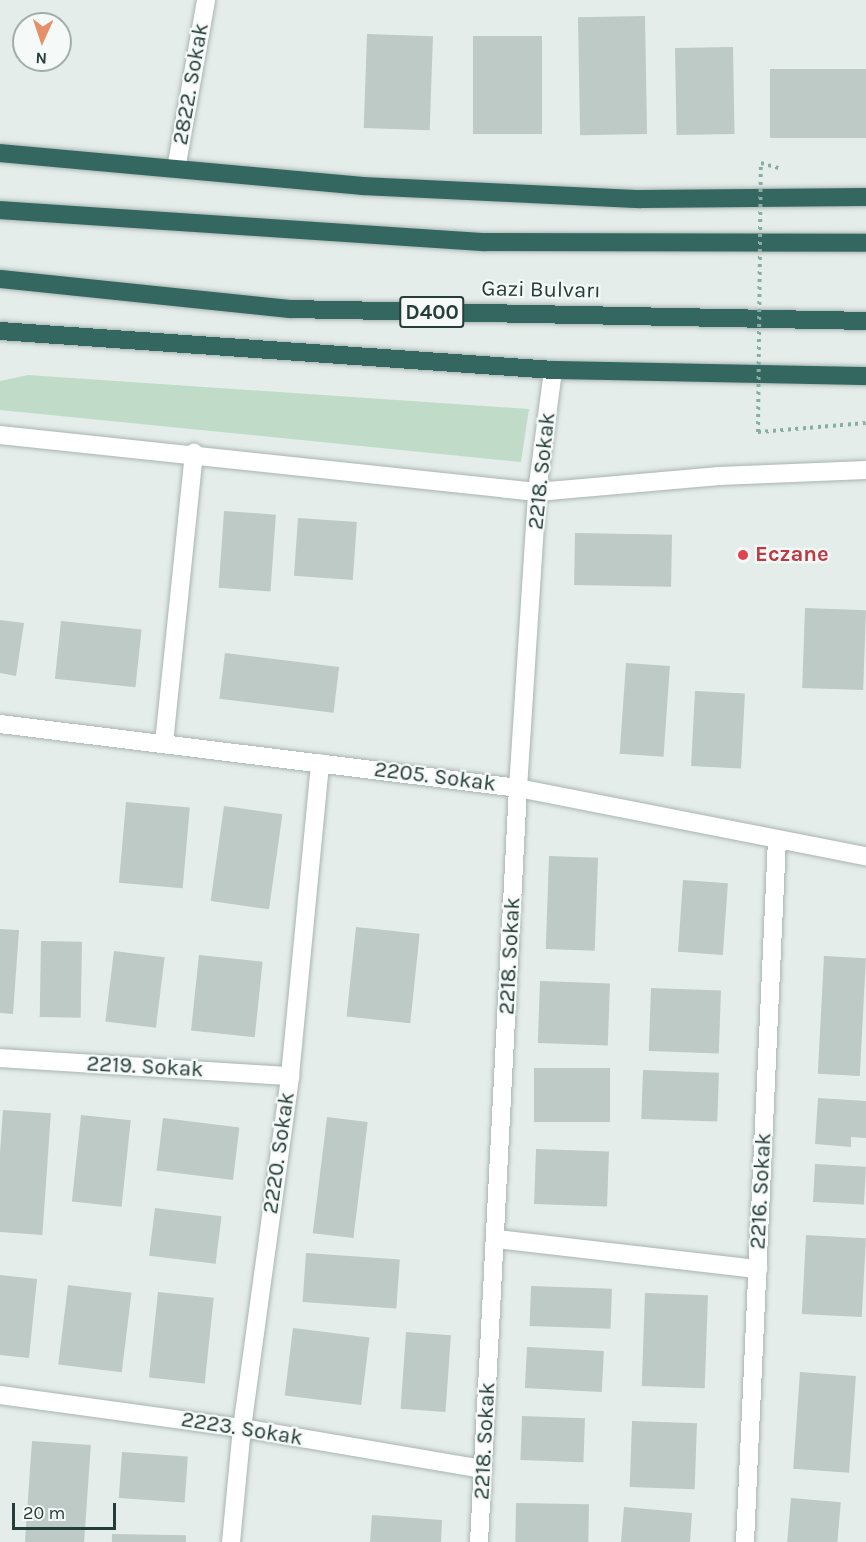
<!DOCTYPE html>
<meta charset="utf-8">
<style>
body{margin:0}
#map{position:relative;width:866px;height:1542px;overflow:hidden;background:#e5edea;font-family:Karla,sans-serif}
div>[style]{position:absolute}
.green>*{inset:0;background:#c0dcc9}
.building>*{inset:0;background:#bdcac6;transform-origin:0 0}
.path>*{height:4px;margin-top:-2px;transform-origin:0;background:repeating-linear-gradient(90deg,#88aea4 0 3px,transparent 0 7.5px)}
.roads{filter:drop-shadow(0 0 2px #a8b5b1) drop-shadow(0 0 2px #a8b5b1)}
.street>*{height:18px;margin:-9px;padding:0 9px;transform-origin:9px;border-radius:9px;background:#fff}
.highway>*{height:18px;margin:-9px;padding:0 9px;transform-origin:9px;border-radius:9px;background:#336760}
.path-bridge>*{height:4px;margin-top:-2px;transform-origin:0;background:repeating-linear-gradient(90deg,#88aea4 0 3px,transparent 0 7.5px)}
.dots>*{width:16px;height:16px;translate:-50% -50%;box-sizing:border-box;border:3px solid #f5f9f8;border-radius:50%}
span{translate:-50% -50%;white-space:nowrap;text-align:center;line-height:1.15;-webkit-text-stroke:4.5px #f5f9f8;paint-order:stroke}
.shield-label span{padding:2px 4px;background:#f5f9f8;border:2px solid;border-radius:4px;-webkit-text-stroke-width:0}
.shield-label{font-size:21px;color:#253d38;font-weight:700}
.street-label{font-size:22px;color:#253d38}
.health-label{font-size:22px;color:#be3a42;font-weight:700}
.left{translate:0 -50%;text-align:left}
.north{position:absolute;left:12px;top:12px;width:60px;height:60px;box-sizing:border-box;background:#f5f9f8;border:2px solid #a2aeab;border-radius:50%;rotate:183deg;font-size:16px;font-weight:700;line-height:24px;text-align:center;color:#253d38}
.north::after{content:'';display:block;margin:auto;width:21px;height:27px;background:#e78f69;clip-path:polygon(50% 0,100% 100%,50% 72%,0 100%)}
.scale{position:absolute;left:12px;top:1503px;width:104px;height:27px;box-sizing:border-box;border:3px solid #253d38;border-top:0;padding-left:8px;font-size:18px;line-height:21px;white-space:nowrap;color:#253d38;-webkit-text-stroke:4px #f5f9f8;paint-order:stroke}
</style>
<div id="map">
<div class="green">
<i style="clip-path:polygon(28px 375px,529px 409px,521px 462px,0 410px,0 381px)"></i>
</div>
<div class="building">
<i style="left:645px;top:16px;width:118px;height:67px;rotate:89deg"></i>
<i style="left:367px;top:34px;width:66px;height:94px;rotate:2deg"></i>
<i style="left:473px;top:36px;width:69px;height:98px"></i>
<i style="left:733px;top:47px;width:87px;height:58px;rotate:89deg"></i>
<i style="left:866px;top:69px;width:69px;height:96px;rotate:90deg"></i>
<i style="left:224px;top:511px;width:52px;height:77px;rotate:4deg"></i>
<i style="left:298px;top:518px;width:59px;height:58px;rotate:4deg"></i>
<i style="left:575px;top:533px;width:97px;height:52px;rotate:1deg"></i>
<i style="left:805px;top:608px;width:61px;height:80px;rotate:2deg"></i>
<i style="clip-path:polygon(0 620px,24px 623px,16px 676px,0 673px)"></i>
<i style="left:61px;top:621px;width:81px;height:58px;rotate:6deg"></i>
<i style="left:225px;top:653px;width:115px;height:46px;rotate:7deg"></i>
<i style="left:626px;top:663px;width:44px;height:91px;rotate:4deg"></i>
<i style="left:695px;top:691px;width:50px;height:75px;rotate:3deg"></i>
<i style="left:126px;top:802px;width:64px;height:81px;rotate:5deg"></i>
<i style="left:224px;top:806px;width:59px;height:96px;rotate:8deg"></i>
<i style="left:549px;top:856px;width:49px;height:93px;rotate:2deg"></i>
<i style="left:683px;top:880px;width:45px;height:72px;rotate:4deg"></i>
<i style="left:356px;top:927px;width:64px;height:90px;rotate:6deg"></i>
<i style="clip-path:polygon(0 929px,19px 930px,13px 1014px,0 1013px)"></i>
<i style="left:41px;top:941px;width:41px;height:76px;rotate:1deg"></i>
<i style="left:114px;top:951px;width:51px;height:71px;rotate:7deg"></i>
<i style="left:199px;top:955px;width:64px;height:76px;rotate:6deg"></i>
<i style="left:824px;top:956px;width:42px;height:118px;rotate:3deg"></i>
<i style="left:540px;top:981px;width:70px;height:62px;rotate:2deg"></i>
<i style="left:651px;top:988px;width:70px;height:63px;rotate:2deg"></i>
<i style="left:534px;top:1068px;width:76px;height:54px"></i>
<i style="left:643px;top:1070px;width:76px;height:49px;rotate:2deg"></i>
<i style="clip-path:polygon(818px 1098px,866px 1101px,866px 1138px,851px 1137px,851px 1147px,815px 1144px)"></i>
<i style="left:3px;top:1110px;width:48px;height:122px;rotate:4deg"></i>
<i style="left:81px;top:1115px;width:50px;height:87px;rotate:6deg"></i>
<i style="left:327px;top:1117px;width:41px;height:117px;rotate:7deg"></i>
<i style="left:163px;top:1118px;width:77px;height:53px;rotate:7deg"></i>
<i style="left:536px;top:1149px;width:73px;height:55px;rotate:2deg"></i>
<i style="left:815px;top:1164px;width:51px;height:38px;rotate:3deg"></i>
<i style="left:155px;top:1208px;width:67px;height:48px;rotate:7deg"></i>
<i style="left:806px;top:1235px;width:60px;height:79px;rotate:3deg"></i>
<i style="left:306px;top:1253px;width:94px;height:49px;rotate:4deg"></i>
<i style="clip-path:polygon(0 1275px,37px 1279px,29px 1358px,0 1355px)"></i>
<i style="left:68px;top:1285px;width:64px;height:80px;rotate:7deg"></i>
<i style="left:531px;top:1286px;width:81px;height:40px;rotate:2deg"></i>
<i style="left:158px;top:1292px;width:56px;height:86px;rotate:6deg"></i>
<i style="left:645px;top:1293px;width:63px;height:93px;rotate:2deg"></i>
<i style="left:293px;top:1328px;width:77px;height:68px;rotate:7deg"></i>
<i style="left:406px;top:1332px;width:45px;height:77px;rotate:4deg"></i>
<i style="left:527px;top:1347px;width:77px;height:41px;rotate:3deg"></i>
<i style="left:800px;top:1372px;width:56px;height:97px;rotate:4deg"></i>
<i style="left:522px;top:1416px;width:63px;height:44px;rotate:2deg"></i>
<i style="left:632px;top:1421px;width:65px;height:66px;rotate:2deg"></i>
<i style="left:32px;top:1441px;width:59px;height:101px;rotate:4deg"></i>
<i style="left:122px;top:1452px;width:66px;height:46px;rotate:4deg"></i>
<i style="left:791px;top:1498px;width:50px;height:44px;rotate:5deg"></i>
<i style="left:516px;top:1503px;width:73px;height:39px;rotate:1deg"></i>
<i style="clip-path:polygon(624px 1507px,692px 1513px,690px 1542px,621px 1542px)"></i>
<i style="clip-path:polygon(372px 1515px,442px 1520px,441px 1542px,370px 1542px)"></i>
<i style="left:112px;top:1534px;width:74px;height:8px;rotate:1deg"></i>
</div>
<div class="path">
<i style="left:761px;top:163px;width:22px;rotate:16deg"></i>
<i style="left:758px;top:432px;width:108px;rotate:-4.8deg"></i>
</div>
<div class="roads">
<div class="street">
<i style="left:176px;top:169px;width:172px;rotate:-79.9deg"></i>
<i style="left:0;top:435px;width:540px;rotate:6.06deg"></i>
<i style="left:537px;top:492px;width:183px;rotate:-5deg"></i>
<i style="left:719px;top:476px;width:147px;rotate:-2.3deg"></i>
<i style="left:0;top:724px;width:522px;rotate:7.04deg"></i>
<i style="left:518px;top:788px;width:355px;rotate:11.1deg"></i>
<i style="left:164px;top:743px;width:292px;rotate:-84.1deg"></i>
<i style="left:0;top:1058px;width:291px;rotate:3.6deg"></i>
<i style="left:497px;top:1239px;width:263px;rotate:6.6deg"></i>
<i style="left:0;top:1395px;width:244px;rotate:7.8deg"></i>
<i style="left:242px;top:1428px;width:243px;rotate:9.7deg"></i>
<i style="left:231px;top:1542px;width:115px;rotate:-84.5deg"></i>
<i style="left:242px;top:1428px;width:355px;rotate:-82.2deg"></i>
<i style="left:290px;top:1076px;width:314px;rotate:-84.5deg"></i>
<i style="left:479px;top:1542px;width:755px;rotate:-87.04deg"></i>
<i style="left:518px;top:788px;width:297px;rotate:-86.3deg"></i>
<i style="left:537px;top:492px;width:123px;rotate:-82.5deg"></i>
<i style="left:745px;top:1542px;width:702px;rotate:-87.39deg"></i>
</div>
<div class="highway">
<i style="left:0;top:153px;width:364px;rotate:5.2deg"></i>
<i style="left:362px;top:186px;width:279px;rotate:2.7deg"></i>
<i style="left:641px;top:199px;width:225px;rotate:-0.5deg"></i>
<i style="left:0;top:210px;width:485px;rotate:3.8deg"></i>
<i style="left:484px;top:242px;width:382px;rotate:0.1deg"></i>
<i style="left:0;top:279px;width:292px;rotate:5.9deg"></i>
<i style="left:290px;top:309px;width:576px;rotate:1.19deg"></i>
<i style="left:0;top:331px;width:554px;rotate:4.03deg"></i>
<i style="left:553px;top:370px;width:313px;rotate:1.1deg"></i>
</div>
</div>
<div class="path-bridge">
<i style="left:758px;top:432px;width:269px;rotate:-89.4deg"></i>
</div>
<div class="dots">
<i style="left:743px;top:555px;background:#e0444e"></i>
</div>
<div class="shield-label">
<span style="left:432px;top:312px">D400</span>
</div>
<div class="street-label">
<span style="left:191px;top:84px;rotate:-80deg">2822. Sokak</span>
<span style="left:541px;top:290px;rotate:1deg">Gazi Bulvarı</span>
<span style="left:542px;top:471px;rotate:-84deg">2218. Sokak</span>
<span style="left:435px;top:777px;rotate:7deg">2205. Sokak</span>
<span style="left:510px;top:956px;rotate:-87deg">2218. Sokak</span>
<span style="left:145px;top:1067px;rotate:3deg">2219. Sokak</span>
<span style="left:279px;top:1153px;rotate:-82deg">2220. Sokak</span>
<span style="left:761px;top:1191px;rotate:-87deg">2216. Sokak</span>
<span style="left:242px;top:1429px;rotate:9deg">2223. Sokak</span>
<span style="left:485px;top:1441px;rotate:-87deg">2218. Sokak</span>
</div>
<div class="health-label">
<span class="left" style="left:755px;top:555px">Eczane</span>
</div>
<div class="north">N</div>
<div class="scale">20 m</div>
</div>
